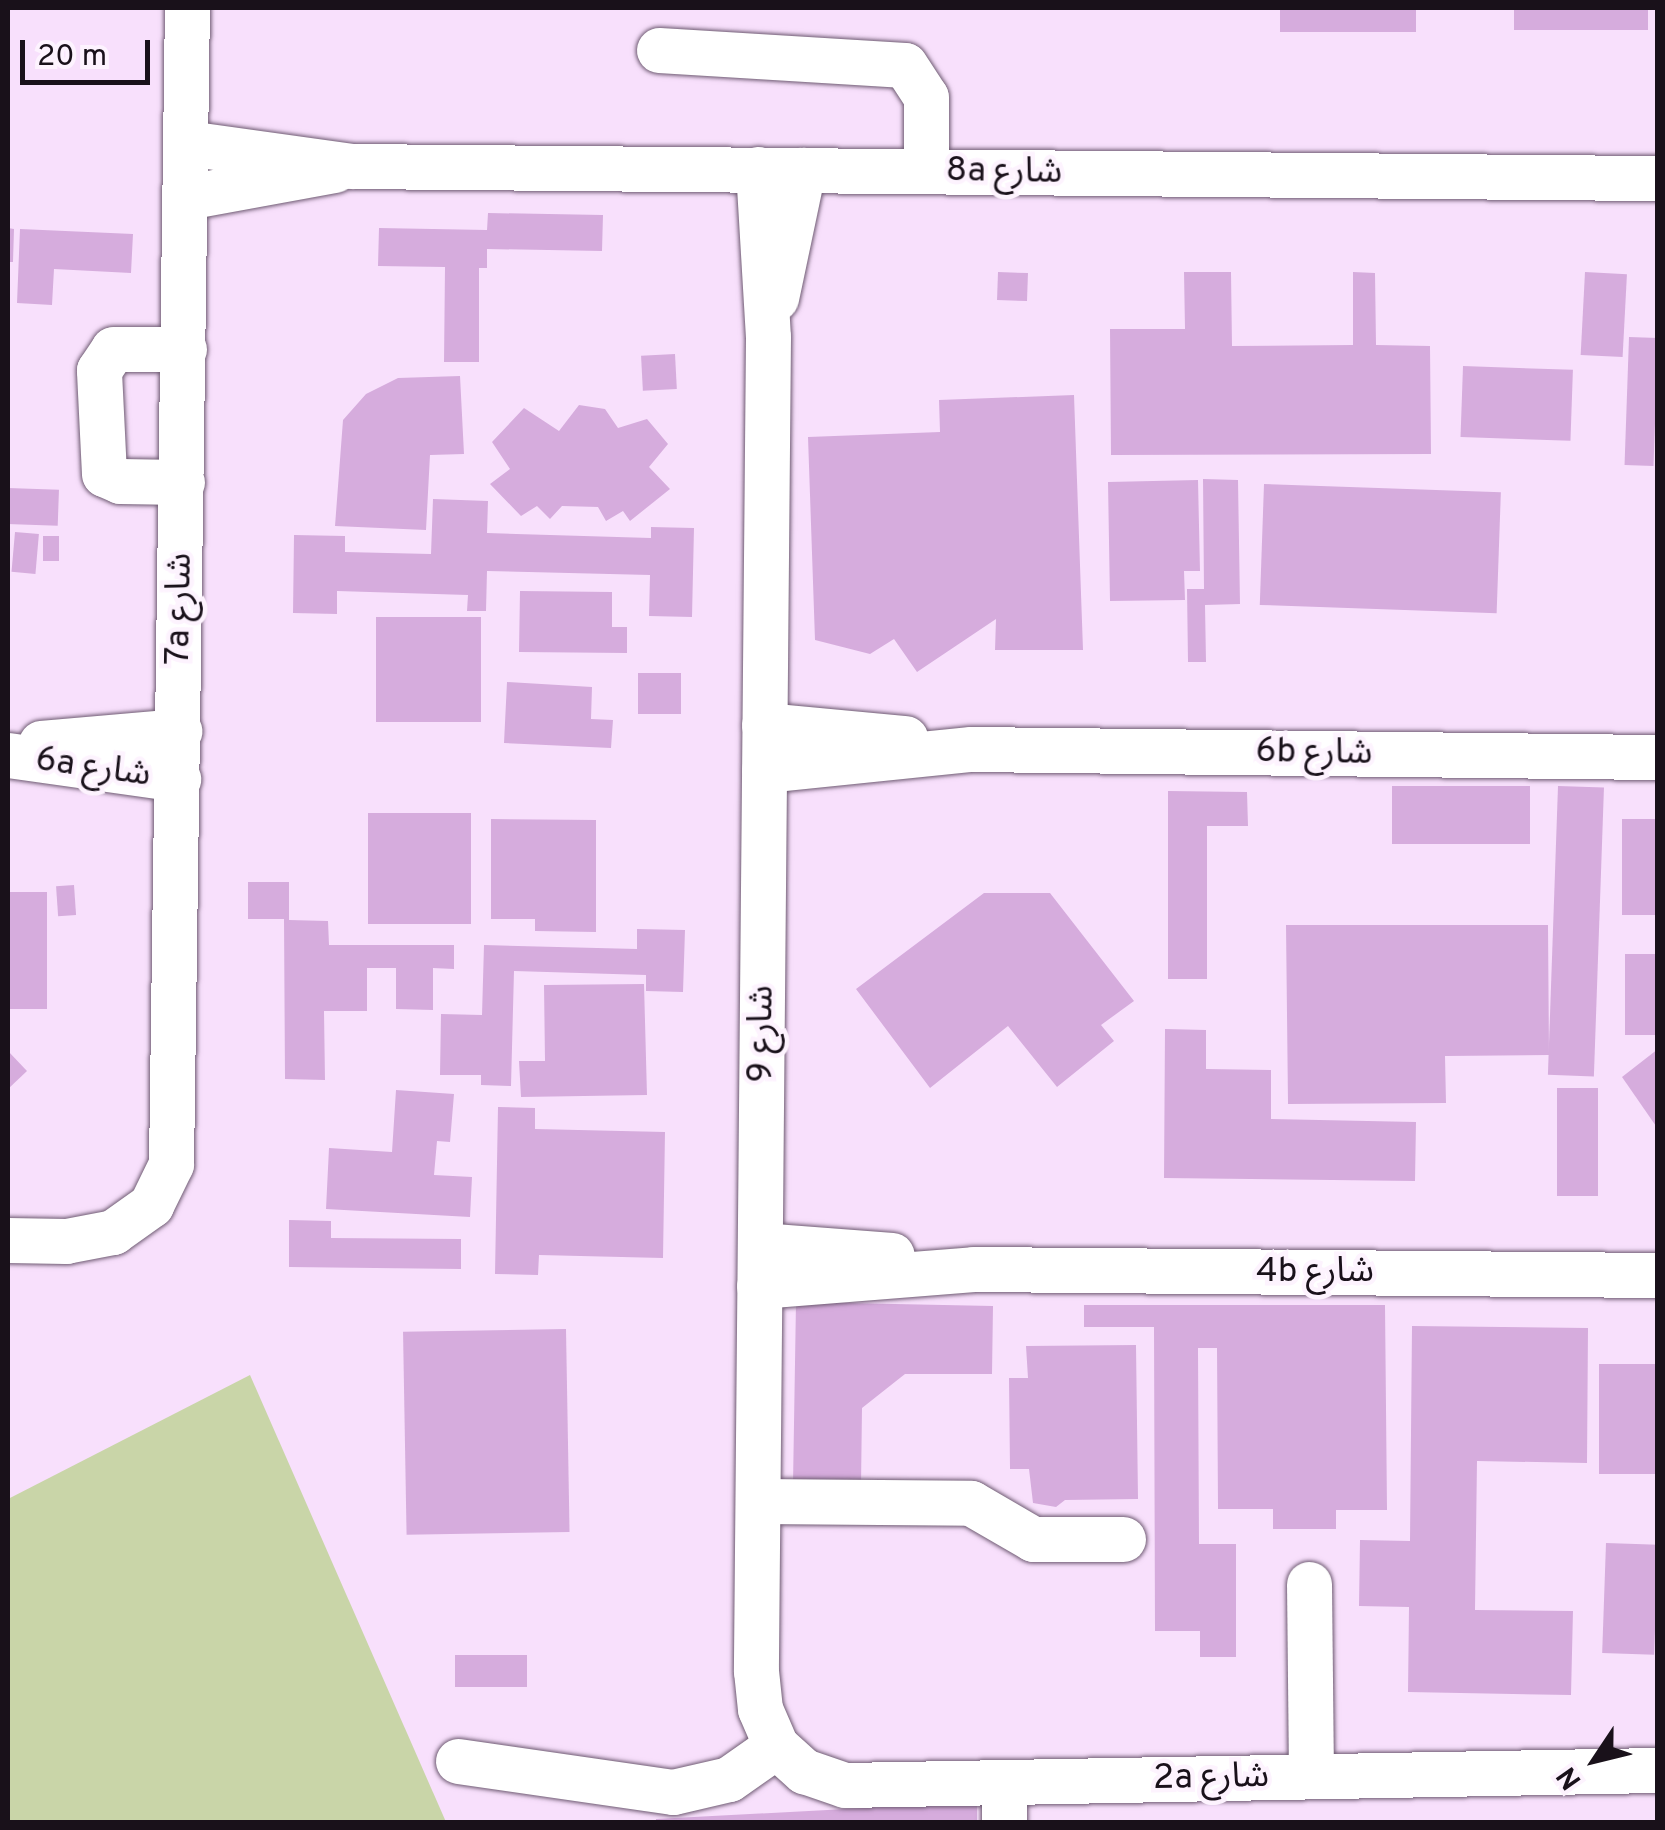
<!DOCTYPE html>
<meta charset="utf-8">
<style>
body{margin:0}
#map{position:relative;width:1665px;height:1830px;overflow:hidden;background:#f8e0fc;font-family:Overpass,"Noto Sans Arabic",sans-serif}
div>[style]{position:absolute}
.green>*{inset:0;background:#c9d5a8}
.building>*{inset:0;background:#d6acdd;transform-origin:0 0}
.roads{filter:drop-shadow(0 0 2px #6f5b73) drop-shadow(0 0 2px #6f5b73)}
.minor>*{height:45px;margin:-22.5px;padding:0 22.5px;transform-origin:22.5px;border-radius:22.5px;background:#fff}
span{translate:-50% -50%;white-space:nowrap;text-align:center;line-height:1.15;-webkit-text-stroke:9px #fdf3fe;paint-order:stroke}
.street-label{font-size:35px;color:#19111a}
.frame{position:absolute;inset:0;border:10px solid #19111a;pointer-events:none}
.north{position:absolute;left:1545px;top:1710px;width:100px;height:100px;-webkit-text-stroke:8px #fdf3fe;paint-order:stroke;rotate:235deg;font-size:28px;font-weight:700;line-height:40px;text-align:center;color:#19111a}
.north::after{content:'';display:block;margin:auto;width:35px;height:45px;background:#19111a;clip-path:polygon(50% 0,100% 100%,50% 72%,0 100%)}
.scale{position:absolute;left:20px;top:40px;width:130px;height:45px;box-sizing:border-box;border:5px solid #19111a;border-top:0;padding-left:12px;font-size:30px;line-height:35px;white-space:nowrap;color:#19111a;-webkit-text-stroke:8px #fdf3fe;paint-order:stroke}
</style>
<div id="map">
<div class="green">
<i style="clip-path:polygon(250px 1375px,446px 1822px,8px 1822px,8px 1499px)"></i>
</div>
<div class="building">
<i style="left:1280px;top:8px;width:136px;height:24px"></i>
<i style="left:1514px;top:8px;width:134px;height:22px"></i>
<i style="clip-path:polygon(488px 213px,603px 215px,602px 251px,487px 249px,487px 268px,479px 268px,479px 362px,444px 362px,445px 267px,378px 266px,379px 228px,487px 230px)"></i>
<i style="clip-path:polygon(8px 228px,14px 229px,13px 262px,8px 262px)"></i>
<i style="clip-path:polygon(20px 229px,133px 234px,131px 273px,54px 269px,52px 305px,17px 303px)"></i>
<i style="left:998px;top:272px;width:30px;height:28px;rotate:2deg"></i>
<i style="clip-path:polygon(1184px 272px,1231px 272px,1232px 346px,1353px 345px,1353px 272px,1375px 273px,1376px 345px,1430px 346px,1431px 454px,1111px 455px,1110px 329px,1185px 329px)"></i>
<i style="left:1585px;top:272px;width:42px;height:83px;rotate:3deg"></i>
<i style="left:1629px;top:337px;width:29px;height:128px;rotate:2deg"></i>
<i style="left:675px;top:354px;width:35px;height:34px;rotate:87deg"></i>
<i style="left:1463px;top:366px;width:110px;height:71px;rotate:2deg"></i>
<i style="clip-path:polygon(460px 376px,464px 454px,430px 455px,426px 530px,335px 526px,343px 420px,366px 394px,398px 378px)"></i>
<i style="clip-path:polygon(1074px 395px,1083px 650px,995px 650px,996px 619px,917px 672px,894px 639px,870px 654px,815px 640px,808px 437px,940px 432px,939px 400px)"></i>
<i style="clip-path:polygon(579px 405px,605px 409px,618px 428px,647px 419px,668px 444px,649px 467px,670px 489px,630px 521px,623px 511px,606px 521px,598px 507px,562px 506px,550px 519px,537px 506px,521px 516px,490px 484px,510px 469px,492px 442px,524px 408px,559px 431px)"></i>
<i style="clip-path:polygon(1203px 479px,1238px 480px,1240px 604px,1205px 605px,1206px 662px,1188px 662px,1187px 589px,1204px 589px)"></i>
<i style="clip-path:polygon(1198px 480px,1200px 571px,1184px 571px,1185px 600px,1110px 601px,1108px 482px)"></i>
<i style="left:1264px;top:484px;width:237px;height:121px;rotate:2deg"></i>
<i style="left:8px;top:488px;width:51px;height:36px;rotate:2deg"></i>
<i style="clip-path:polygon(433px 499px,488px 501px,487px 533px,651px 538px,651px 527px,694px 528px,692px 617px,649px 616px,650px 575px,487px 571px,486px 611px,467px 611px,468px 595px,337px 591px,337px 614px,293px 613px,294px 535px,345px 536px,345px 552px,431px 554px)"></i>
<i style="left:15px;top:532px;width:24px;height:40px;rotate:5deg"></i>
<i style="left:43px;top:536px;width:16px;height:25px"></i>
<i style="clip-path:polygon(520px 591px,612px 592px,612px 627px,627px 627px,627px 653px,519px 652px)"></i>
<i style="left:376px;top:617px;width:105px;height:105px"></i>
<i style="left:681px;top:673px;width:41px;height:43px;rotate:90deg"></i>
<i style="clip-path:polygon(507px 682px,592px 687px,591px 719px,613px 720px,611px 748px,504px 743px)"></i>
<i style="left:1392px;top:786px;width:138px;height:58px"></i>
<i style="left:1558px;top:786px;width:46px;height:289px;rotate:2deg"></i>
<i style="clip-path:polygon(1168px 791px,1247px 792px,1248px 826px,1207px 826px,1207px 979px,1168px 979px)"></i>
<i style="left:368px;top:813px;width:103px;height:111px"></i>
<i style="clip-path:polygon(491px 819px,596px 820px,596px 932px,535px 931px,535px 919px,491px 919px)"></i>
<i style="left:1622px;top:819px;width:36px;height:96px"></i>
<i style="clip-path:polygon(248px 882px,289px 882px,289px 920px,328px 921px,329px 945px,454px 945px,454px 969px,433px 968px,433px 1010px,396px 1009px,396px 968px,367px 968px,367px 1011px,324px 1011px,325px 1080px,285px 1079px,284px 919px,248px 919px)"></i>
<i style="left:74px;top:885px;width:30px;height:18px;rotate:86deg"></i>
<i style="left:8px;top:892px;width:39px;height:117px"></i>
<i style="clip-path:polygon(984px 893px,1050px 893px,1134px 1001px,1101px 1025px,1114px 1041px,1057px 1087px,1008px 1026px,930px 1088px,856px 989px)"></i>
<i style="clip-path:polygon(1286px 925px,1548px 925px,1549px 1055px,1445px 1056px,1446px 1103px,1288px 1104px)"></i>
<i style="clip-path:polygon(637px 929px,685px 930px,683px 992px,646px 991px,646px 975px,514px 971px,511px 1086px,481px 1085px,481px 1075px,440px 1075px,441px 1014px,482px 1015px,484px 945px,637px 949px)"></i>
<i style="left:1625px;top:954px;width:33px;height:81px"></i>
<i style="clip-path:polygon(644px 984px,647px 1095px,521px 1097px,519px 1061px,545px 1061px,544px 985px)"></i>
<i style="clip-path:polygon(1165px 1029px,1206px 1030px,1206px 1069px,1271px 1070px,1271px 1119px,1416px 1122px,1415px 1181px,1164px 1178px)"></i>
<i style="clip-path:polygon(1658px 1049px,1658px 1129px,1622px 1077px)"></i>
<i style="clip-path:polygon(8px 1051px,27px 1071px,8px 1089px)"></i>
<i style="left:1557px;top:1088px;width:41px;height:108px"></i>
<i style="clip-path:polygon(396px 1090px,454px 1094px,450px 1142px,437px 1141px,434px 1175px,472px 1177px,470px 1217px,326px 1209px,329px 1148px,392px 1152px)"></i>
<i style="clip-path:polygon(498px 1107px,535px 1108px,535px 1129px,665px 1132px,663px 1258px,539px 1255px,538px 1275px,495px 1274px)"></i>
<i style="clip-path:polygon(289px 1220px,331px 1221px,331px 1238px,461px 1239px,461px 1269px,289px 1267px)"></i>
<i style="clip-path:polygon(796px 1302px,993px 1306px,992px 1374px,905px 1374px,862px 1408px,861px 1486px,793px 1484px)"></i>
<i style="clip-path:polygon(1084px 1305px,1385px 1305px,1387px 1510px,1336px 1510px,1336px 1529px,1273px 1529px,1273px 1509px,1218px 1509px,1217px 1348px,1198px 1348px,1199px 1544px,1236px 1544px,1236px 1657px,1200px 1657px,1200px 1631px,1155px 1631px,1154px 1327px,1084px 1327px)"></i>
<i style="clip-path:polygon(1412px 1326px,1588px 1328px,1587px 1463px,1477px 1461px,1475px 1610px,1573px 1611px,1571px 1695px,1408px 1692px,1409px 1607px,1359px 1606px,1360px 1540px,1410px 1541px)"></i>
<i style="left:566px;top:1329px;width:203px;height:163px;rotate:89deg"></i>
<i style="clip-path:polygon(1136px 1345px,1138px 1499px,1065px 1500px,1056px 1507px,1033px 1503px,1029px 1469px,1010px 1469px,1009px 1378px,1028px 1378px,1026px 1346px)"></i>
<i style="left:1599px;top:1364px;width:59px;height:110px"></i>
<i style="left:1606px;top:1543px;width:52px;height:110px;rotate:2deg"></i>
<i style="left:527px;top:1655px;width:32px;height:72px;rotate:90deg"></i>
<i style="clip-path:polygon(977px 1802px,977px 1822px,656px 1822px,656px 1819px)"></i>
</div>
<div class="roads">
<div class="minor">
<i style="left:659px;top:50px;width:246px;rotate:3.5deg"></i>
<i style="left:905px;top:65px;width:38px;rotate:57deg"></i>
<i style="left:926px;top:97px;width:74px;rotate:90deg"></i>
<i style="left:186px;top:143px;width:167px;rotate:7.9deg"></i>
<i style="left:351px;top:166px;width:1307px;rotate:0.53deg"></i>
<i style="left:758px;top:169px;width:168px;rotate:86.6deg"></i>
<i style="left:768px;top:337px;width:1334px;rotate:90.52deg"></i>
<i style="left:756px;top:1671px;width:38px;rotate:84deg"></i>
<i style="left:760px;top:1709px;width:40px;rotate:66.6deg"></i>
<i style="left:776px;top:1746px;width:38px;rotate:42deg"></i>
<i style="left:804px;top:1771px;width:43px;rotate:18.9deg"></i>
<i style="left:845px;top:1785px;width:813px;rotate:-1.06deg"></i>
<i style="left:186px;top:197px;width:151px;rotate:-10.3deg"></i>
<i style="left:776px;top:298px;width:131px;rotate:-78.1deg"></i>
<i style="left:182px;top:482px;width:62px;rotate:-179.1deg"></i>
<i style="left:120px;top:481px;width:17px;rotate:-156deg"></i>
<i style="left:104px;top:474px;width:104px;rotate:-92.8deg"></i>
<i style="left:99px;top:370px;width:25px;rotate:-56deg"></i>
<i style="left:113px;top:349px;width:71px"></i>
<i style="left:764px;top:725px;width:142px;rotate:5.3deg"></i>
<i style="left:41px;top:743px;width:139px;rotate:-5deg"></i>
<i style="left:8px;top:755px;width:172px;rotate:8deg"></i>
<i style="left:764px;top:770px;width:208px;rotate:-5.8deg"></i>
<i style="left:971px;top:749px;width:687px;rotate:0.67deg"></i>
<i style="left:8px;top:1240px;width:58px;rotate:1deg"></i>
<i style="left:66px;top:1241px;width:48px;rotate:-10.8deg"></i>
<i style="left:113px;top:1232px;width:47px;rotate:-35.4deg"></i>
<i style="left:151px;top:1205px;width:46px;rotate:-64deg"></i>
<i style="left:171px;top:1164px;width:1156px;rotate:-89.21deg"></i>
<i style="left:760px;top:1245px;width:132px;rotate:4.3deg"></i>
<i style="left:759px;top:1286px;width:215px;rotate:-4.5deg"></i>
<i style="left:973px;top:1269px;width:685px;rotate:0.5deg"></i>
<i style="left:758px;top:1501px;width:213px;rotate:0.5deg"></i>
<i style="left:971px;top:1503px;width:72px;rotate:30.1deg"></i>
<i style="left:1033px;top:1539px;width:90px"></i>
<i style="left:1309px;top:1584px;width:192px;rotate:89.4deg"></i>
<i style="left:458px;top:1761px;width:217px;rotate:8.2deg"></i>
<i style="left:673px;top:1792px;width:57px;rotate:-13.1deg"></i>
<i style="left:729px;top:1779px;width:57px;rotate:-35.1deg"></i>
<i style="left:1004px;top:1822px;width:40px;rotate:-90deg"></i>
</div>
</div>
<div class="street-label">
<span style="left:1004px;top:172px;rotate:1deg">8a شارع</span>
<span style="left:180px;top:609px;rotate:-89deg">7a شارع</span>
<span style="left:1314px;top:753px;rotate:1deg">6b شارع</span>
<span style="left:93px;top:768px;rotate:8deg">6a شارع</span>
<span style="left:762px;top:1034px;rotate:-89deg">شارع 9</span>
<span style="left:1315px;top:1272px">4b شارع</span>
<span style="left:1211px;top:1778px;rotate:-1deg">2a شارع</span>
</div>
<div class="frame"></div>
<div class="north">N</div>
<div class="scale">20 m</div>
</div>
